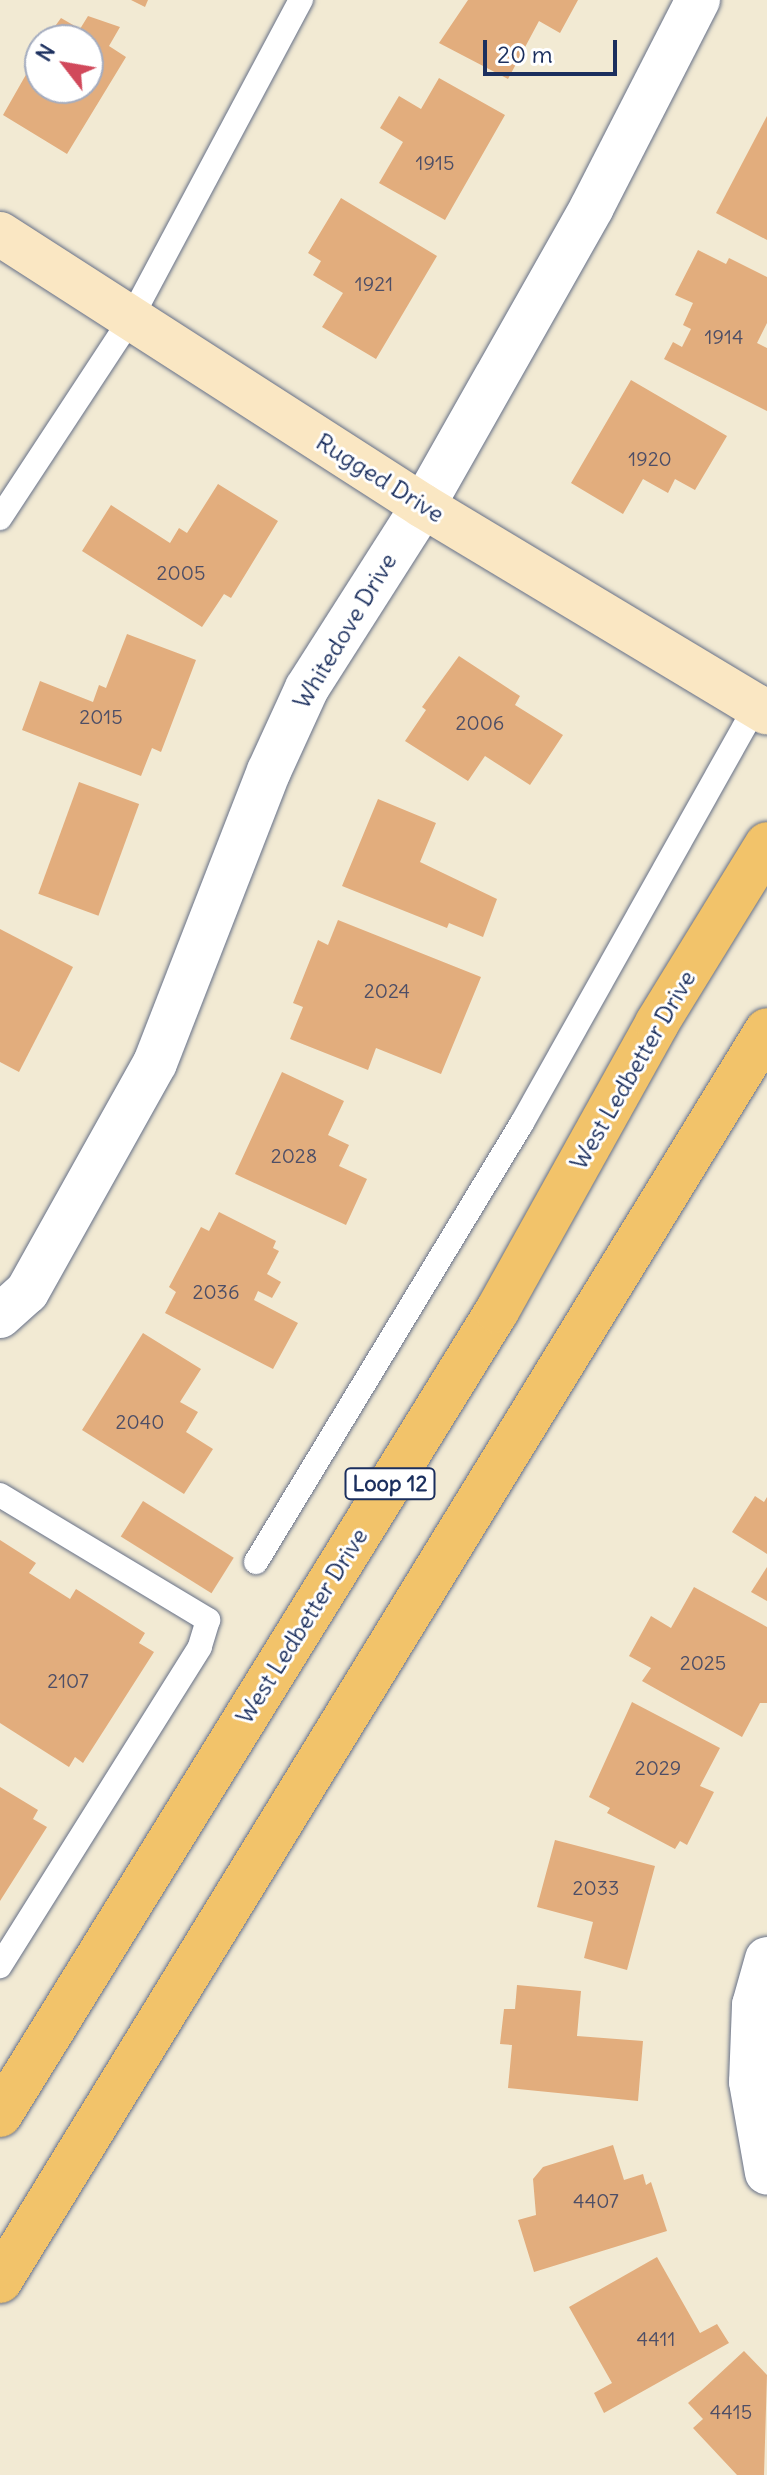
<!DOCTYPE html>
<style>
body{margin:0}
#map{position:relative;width:767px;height:2475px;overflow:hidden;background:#f2ead3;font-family:Delius,sans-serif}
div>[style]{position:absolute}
.building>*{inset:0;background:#e2ad7d;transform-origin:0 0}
.roads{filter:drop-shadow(0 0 2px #667087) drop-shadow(0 0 2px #667087)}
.lane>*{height:24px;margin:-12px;padding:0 12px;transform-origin:12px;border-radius:12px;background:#fff}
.street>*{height:44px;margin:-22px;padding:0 22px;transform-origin:22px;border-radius:22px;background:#fff}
.secondary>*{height:44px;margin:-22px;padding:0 22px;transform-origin:22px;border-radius:22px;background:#fae7c3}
.primary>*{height:44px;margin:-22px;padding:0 22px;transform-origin:22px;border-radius:22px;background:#f2c36a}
span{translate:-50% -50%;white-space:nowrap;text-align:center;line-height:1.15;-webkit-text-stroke:6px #fff;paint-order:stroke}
.number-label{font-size:20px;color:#4d4e66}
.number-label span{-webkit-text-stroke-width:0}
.shield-label span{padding:2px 6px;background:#fff;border:2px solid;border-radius:6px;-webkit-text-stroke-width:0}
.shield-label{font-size:22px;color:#1b2f5e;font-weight:700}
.street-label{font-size:24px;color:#1b2f5e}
.north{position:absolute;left:24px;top:24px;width:80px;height:80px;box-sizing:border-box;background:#fff;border:2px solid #a4acbf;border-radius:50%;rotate:301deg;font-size:22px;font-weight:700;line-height:32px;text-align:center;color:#1b2f5e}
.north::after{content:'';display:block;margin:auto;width:28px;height:36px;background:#d1495b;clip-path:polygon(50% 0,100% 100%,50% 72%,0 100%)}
.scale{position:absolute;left:483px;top:40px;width:134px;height:36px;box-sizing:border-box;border:4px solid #1b2f5e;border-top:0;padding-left:10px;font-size:24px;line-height:28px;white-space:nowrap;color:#1b2f5e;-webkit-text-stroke:6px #fff;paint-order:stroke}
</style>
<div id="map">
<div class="building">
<i style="clip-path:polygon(131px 0,148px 0,145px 7px)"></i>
<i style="clip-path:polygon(468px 0,578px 0,560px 33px,539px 21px,508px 79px,439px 43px)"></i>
<i style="clip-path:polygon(88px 16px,120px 27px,109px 46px,126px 57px,67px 154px,3px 115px,40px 50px,40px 88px,88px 88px,88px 40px,45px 40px,61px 18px,80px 29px)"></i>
<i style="clip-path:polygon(439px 78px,505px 115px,445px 220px,379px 183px,403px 142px,380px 128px,399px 96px,421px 109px)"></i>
<i style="clip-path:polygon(767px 116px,767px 240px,716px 213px)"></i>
<i style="clip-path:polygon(341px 198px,437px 256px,376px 359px,322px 327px,343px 293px,313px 275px,321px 261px,308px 253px)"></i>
<i style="clip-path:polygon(698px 250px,726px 264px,729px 258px,767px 277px,767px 323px,757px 343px,767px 348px,767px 411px,664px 359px,673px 342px,682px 347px,691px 329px,683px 325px,693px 303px,675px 295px)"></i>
<i style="clip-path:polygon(631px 380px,727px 436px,695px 490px,675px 479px,668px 493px,643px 479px,623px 514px,571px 483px)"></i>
<i style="clip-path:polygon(218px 484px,278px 521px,231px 598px,224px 594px,202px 627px,82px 551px,111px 505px,170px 543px,179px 528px,187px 533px)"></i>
<i style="clip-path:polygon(127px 634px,196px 660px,161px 752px,152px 748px,141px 776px,22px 730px,40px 681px,93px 702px,99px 685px,106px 688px)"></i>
<i style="clip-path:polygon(459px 656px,520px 696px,515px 705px,563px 735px,530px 785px,485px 756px,468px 781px,405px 741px,426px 710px,422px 707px)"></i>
<i style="left:79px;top:782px;width:64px;height:119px;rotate:20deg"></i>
<i style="clip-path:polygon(378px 799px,436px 823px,420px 862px,497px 899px,483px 937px,449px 923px,447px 928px,342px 886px)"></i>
<i style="clip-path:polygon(338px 920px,481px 977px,441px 1074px,376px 1048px,368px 1070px,290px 1039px,303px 1007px,293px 1003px,318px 940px,328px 945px)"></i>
<i style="clip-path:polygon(0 929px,73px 967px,19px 1072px,0 1062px)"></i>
<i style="clip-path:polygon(282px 1072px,344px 1101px,328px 1135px,349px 1145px,339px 1166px,367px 1179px,346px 1225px,235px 1174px)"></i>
<i style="clip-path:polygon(219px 1212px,276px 1241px,273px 1248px,279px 1251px,267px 1274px,281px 1282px,272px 1298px,258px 1291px,254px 1300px,298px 1323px,273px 1369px,165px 1313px,176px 1292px,169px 1287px,201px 1227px,209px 1231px)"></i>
<i style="clip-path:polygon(143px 1333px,201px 1369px,180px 1402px,198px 1412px,186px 1432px,213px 1449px,184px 1494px,82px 1430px)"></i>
<i style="clip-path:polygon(755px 1496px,764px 1502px,767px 1497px,767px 1554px,732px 1532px)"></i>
<i style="left:143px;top:1501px;width:107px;height:42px;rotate:32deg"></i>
<i style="clip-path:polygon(0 1540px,36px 1563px,29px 1573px,70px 1599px,76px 1589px,145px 1633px,139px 1643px,154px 1652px,83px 1763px,75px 1757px,69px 1767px,0 1723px)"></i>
<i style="clip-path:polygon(767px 1567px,767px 1601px,751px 1592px)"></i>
<i style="clip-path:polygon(694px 1587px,767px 1627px,767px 1703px,760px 1703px,742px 1737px,642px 1681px,651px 1668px,629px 1656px,651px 1616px,671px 1628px)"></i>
<i style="clip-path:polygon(632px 1702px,720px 1748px,700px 1786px,714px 1792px,687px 1845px,680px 1841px,675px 1849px,607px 1813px,610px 1808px,589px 1797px)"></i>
<i style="clip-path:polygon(0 1787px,38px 1810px,33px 1819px,47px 1827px,0 1901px)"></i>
<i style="clip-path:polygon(555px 1840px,655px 1866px,627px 1970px,584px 1958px,593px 1922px,537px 1907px)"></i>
<i style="clip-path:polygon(517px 1985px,581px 1991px,577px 2036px,643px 2041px,638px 2101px,508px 2088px,512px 2045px,500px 2044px,504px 2009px,515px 2009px)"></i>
<i style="clip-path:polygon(613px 2145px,624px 2180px,643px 2174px,646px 2185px,651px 2182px,667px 2231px,534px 2272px,518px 2220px,536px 2215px,533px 2179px,543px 2167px)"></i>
<i style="clip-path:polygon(657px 2257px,700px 2333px,717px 2324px,729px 2343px,604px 2413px,594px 2393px,612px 2383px,569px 2307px)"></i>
<i style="clip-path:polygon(744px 2351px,767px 2375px,764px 2475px,737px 2475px,693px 2428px,703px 2419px,688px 2403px)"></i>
</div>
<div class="roads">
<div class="lane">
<i style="left:0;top:518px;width:237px;rotate:-56.7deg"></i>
<i style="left:130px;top:320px;width:363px;rotate:-61.9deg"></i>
<i style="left:0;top:1495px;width:243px;rotate:31deg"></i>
<i style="left:208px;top:1620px;width:28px;rotate:107deg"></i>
<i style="left:200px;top:1647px;width:377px;rotate:122.1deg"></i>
<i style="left:256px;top:1562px;width:513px;rotate:-58.79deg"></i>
<i style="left:522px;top:1123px;width:488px;rotate:-60.7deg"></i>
</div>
<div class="street">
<i style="left:0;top:1316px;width:36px;rotate:-42deg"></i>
<i style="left:27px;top:1292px;width:262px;rotate:-60.8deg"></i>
<i style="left:155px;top:1063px;width:313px;rotate:-68.7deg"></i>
<i style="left:269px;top:771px;width:91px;rotate:-65.4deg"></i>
<i style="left:307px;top:688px;width:216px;rotate:-57.5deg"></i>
<i style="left:423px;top:506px;width:343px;rotate:-60.5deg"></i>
<i style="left:592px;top:207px;width:233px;rotate:-62.9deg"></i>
<i style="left:767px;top:1959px;width:48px;rotate:105.8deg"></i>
<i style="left:754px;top:2005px;width:77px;rotate:92.2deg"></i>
<i style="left:751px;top:2082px;width:92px;rotate:80deg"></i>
</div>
<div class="secondary">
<i style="left:0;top:234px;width:503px;rotate:32.74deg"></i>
<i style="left:423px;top:506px;width:401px;rotate:31deg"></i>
</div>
<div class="primary">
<i style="left:0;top:2115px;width:945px;rotate:-58.28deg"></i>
<i style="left:497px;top:1311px;width:329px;rotate:-60.9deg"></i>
<i style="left:657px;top:1023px;width:210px;rotate:-58.4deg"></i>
<i style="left:0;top:2281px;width:1467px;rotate:-58.49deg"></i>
</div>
</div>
<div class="number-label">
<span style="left:435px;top:162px">1915</span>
<span style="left:374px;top:283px">1921</span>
<span style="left:724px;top:336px">1914</span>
<span style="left:650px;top:458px">1920</span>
<span style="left:181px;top:572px">2005</span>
<span style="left:101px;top:716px">2015</span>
<span style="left:480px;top:722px">2006</span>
<span style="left:387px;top:990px">2024</span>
<span style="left:294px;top:1155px">2028</span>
<span style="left:216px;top:1291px">2036</span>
<span style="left:140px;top:1421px">2040</span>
<span style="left:703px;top:1662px">2025</span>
<span style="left:68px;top:1680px">2107</span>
<span style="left:658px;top:1767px">2029</span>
<span style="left:596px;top:1887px">2033</span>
<span style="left:596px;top:2200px">4407</span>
<span style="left:656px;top:2338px">4411</span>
<span style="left:731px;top:2411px">4415</span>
</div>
<div class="shield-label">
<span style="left:390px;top:1484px">Loop 12</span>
</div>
<div class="street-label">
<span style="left:380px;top:478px;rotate:32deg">Rugged Drive</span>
<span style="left:345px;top:631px;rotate:-59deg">Whitedove Drive</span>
<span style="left:633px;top:1070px;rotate:-60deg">West Ledbetter Drive</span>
<span style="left:302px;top:1626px;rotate:-58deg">West Ledbetter Drive</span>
</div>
<div class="north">N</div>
<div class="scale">20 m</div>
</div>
